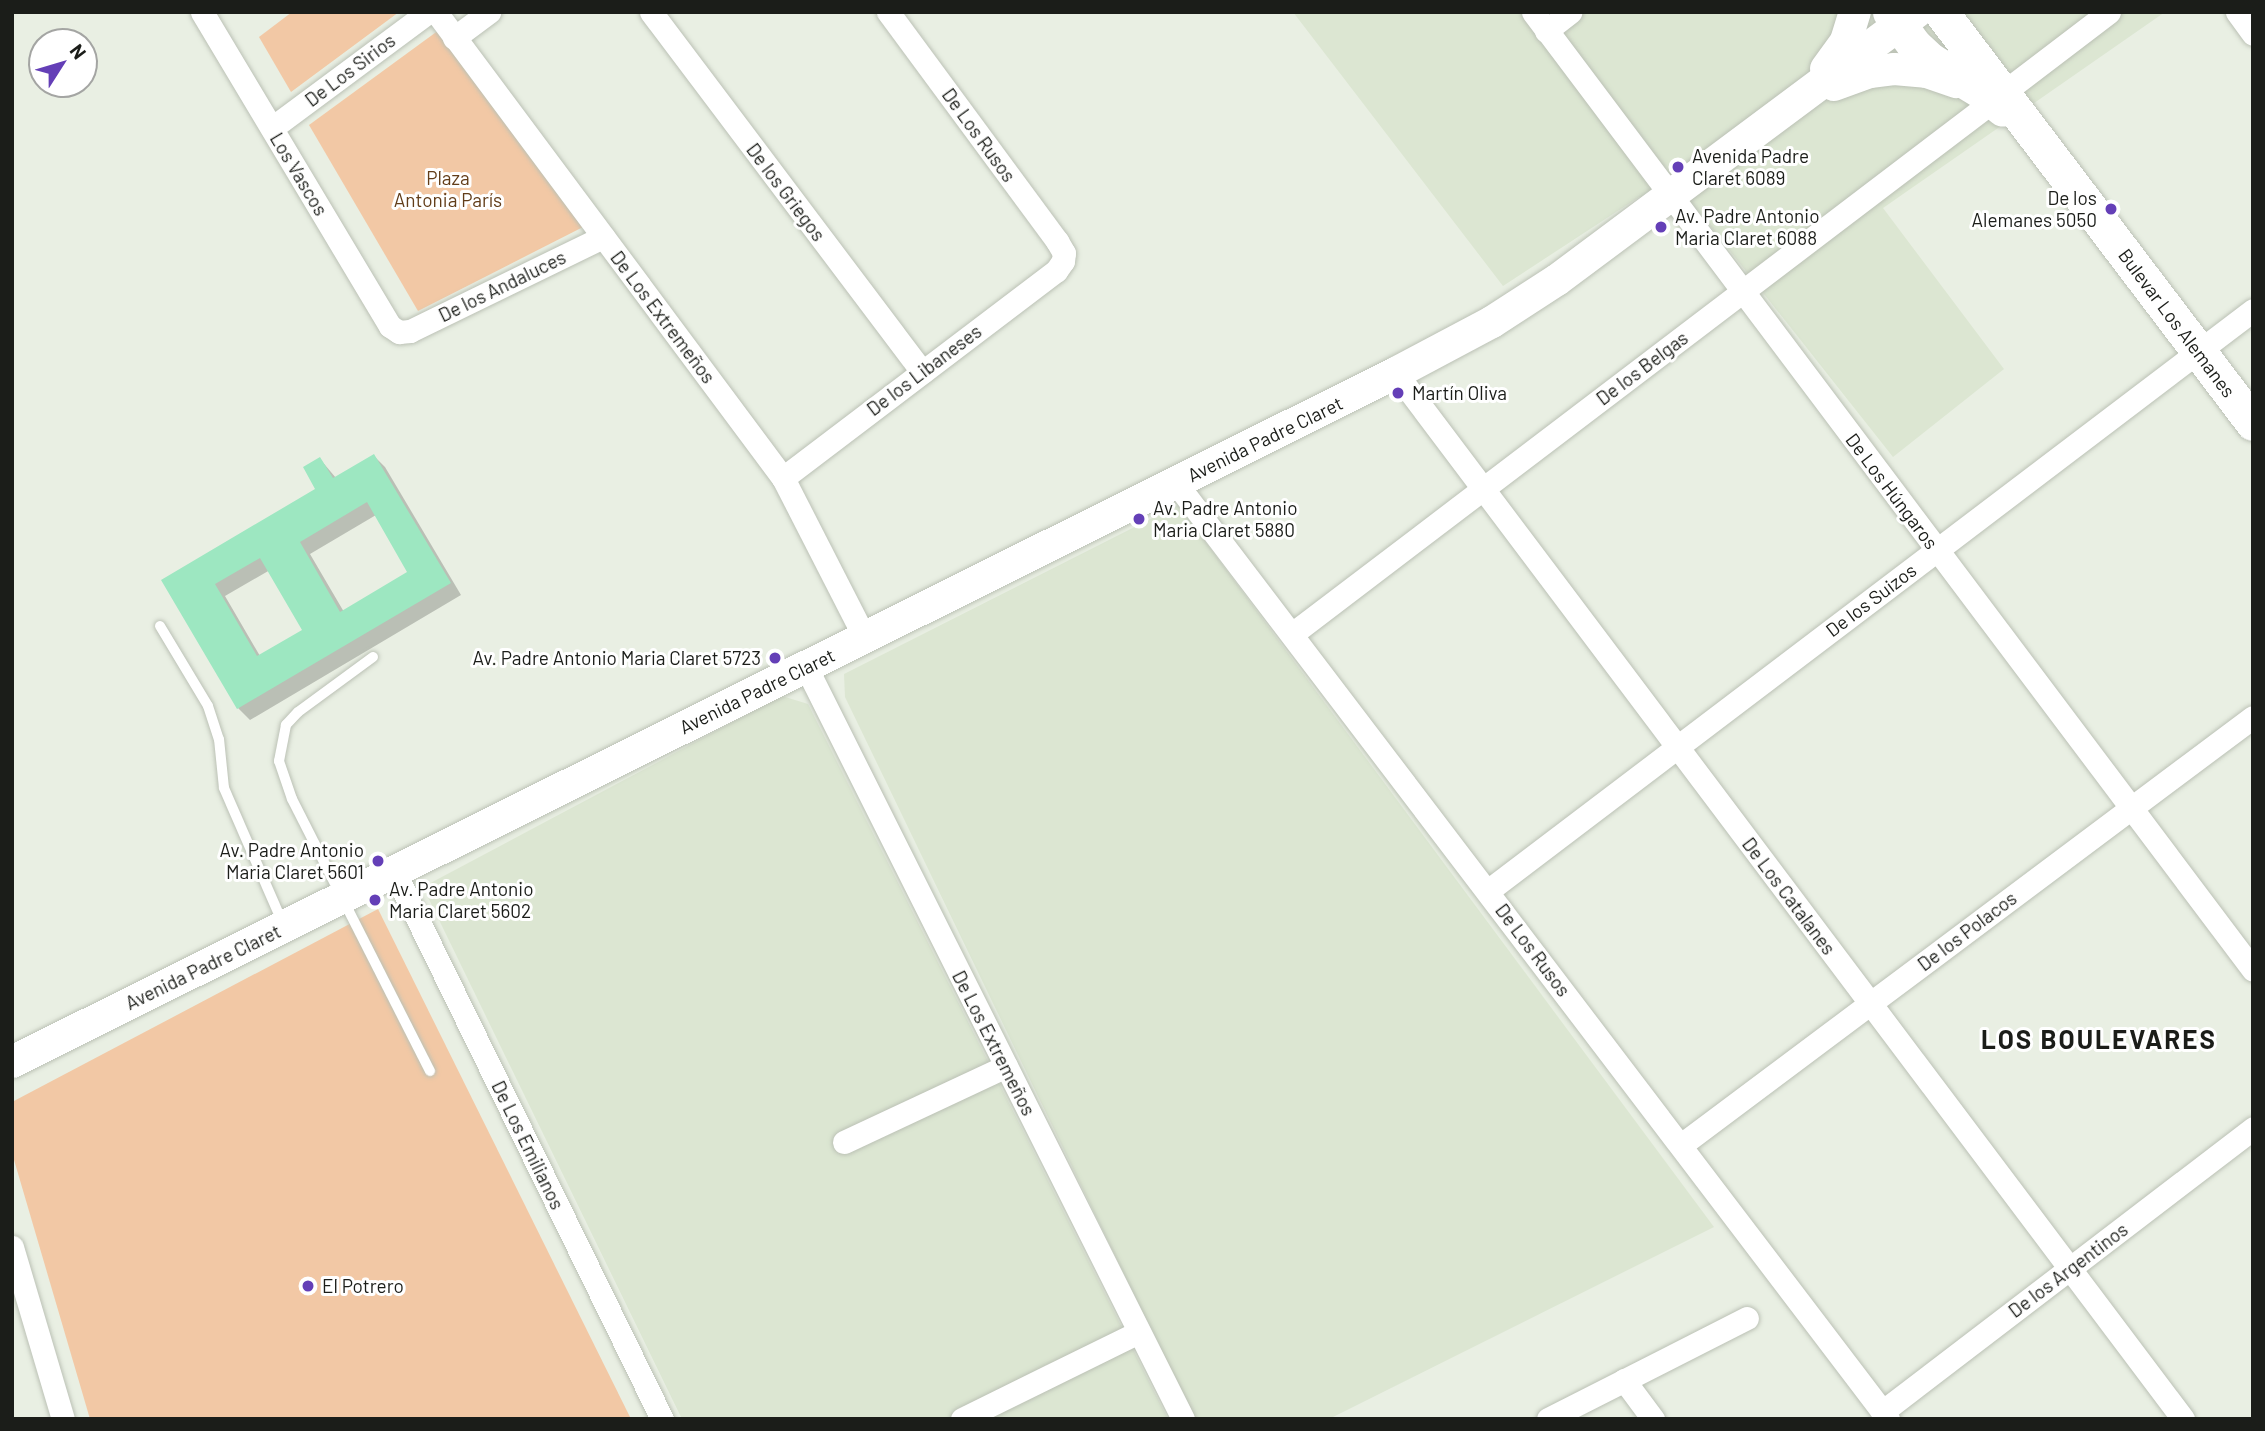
<!DOCTYPE html>
<meta charset="utf-8">
<style>
body{margin:0}
#map{position:relative;width:2265px;height:1431px;overflow:hidden;background:#e9efe3;font-family:Barlow,sans-serif}
div>[style]{position:absolute}
.built>*{inset:0;background:#dce6d2}
.green>*{inset:0;background:#f2c8a5}
.shadow>*{inset:0;background:#0003}
.building>*{inset:0;background:#9de7c1}
.roads{filter:drop-shadow(0 0 2px #bbc1b5) drop-shadow(0 0 2px #bbc1b5)}
.lane>*{height:10px;margin:-5px;padding:0 5px;transform-origin:5px;border-radius:5px;background:#fff}
.street>*{height:23px;margin:-11.5px;padding:0 11.5px;transform-origin:11.5px;border-radius:11.5px;background:#fff}
.secondary>*{height:32px;margin:-16px;padding:0 16px;transform-origin:16px;border-radius:16px;background:#fff}
.primary>*{height:35px;margin:-17.5px;padding:0 17.5px;transform-origin:17.5px;border-radius:17.5px;background:#fff}
.dots>*{width:19px;height:19px;translate:-50% -50%;box-sizing:border-box;border:4px solid #fff;border-radius:50%}
span{translate:-50% -50%;white-space:nowrap;text-align:center;line-height:1.15;-webkit-text-stroke:6px #fff;paint-order:stroke}
.street-label{font-size:19px;color:#1b1d19}
.poi-label{font-size:19px;color:#1b1d19}
.left{translate:0 -50%;text-align:left}
.right{translate:-100% -50%;text-align:right}
.park-label{font-size:19px;color:#623d19}
.district-label{font-size:26px;color:#1b1d19;font-weight:700;letter-spacing:2px}
.frame{position:absolute;inset:0;border:14px solid #1b1d19;pointer-events:none}
.north{position:absolute;left:28px;top:28px;width:70px;height:70px;box-sizing:border-box;background:#fff;border:2px solid #a4a5a3;border-radius:50%;rotate:53deg;font-size:19px;font-weight:700;line-height:28px;text-align:center;color:#1b1d19}
.north::after{content:'';display:block;margin:auto;width:24px;height:32px;background:#643fb7;clip-path:polygon(50% 0,100% 100%,50% 72%,0 100%)}
</style>
<div id="map">
<div class="built">
<i style="clip-path:polygon(1293px 12px,2165px 12px,1883px 208px,2004px 369px,1893px 457px,1700px 213px,1639px 197px,1503px 286px)"></i>
<i style="clip-path:polygon(1178px 505px,1714px 1227px,1329px 1419px,1194px 1419px,845px 697px,844px 674px)"></i>
<i style="clip-path:polygon(782px 696px,808px 704px,1168px 1419px,682px 1419px,423px 887px)"></i>
</div>
<div class="green">
<i style="clip-path:polygon(292px 12px,399px 12px,291px 92px,259px 37px)"></i>
<i style="clip-path:polygon(439px 30px,585px 226px,418px 311px,309px 125px)"></i>
<i style="clip-path:polygon(378px 909px,631px 1419px,90px 1419px,12px 1153px,12px 1102px)"></i>
</div>
<div class="shadow">
<i style="clip-path:polygon(evenodd,374px 456px,385px 467px,461px 595px,250px 720px,238px 708px,163px 581px,318px 489px,320px 459px,336px 478px,374px 456px,376px 515px,410px 573px,344px 612px,310px 554px,376px 515px,374px 456px,270px 570px,305px 631px,260px 656px,225px 596px,270px 570px)"></i>
</div>
<div class="building">
<i style="clip-path:polygon(evenodd,374px 454px,451px 583px,237px 709px,161px 580px,315px 489px,303px 467px,320px 457px,333px 478px,374px 454px,367px 502px,407px 572px,340px 612px,300px 542px,367px 502px,374px 454px,260px 558px,302px 630px,257px 656px,215px 584px,260px 558px)"></i>
</div>
<div class="roads">
<div class="lane">
<i style="left:160px;top:626px;width:93px;rotate:59deg"></i>
<i style="left:208px;top:706px;width:35px;rotate:72deg"></i>
<i style="left:219px;top:739px;width:49px;rotate:84.2deg"></i>
<i style="left:224px;top:788px;width:148px;rotate:66.5deg"></i>
<i style="left:373px;top:657px;width:93px;rotate:143.7deg"></i>
<i style="left:298px;top:712px;width:18px;rotate:133deg"></i>
<i style="left:286px;top:725px;width:37px;rotate:101deg"></i>
<i style="left:279px;top:761px;width:40px;rotate:71.1deg"></i>
<i style="left:292px;top:799px;width:305px;rotate:63.1deg"></i>
</div>
<div class="street">
<i style="left:202px;top:12px;width:366px;rotate:59.1deg"></i>
<i style="left:390px;top:326px;width:11px;rotate:34deg"></i>
<i style="left:399px;top:332px;width:11px;rotate:-5deg"></i>
<i style="left:410px;top:331px;width:215px;rotate:-26deg"></i>
<i style="left:436px;top:12px;width:581px;rotate:53.33deg"></i>
<i style="left:783px;top:478px;width:180px;rotate:62.9deg"></i>
<i style="left:651px;top:12px;width:451px;rotate:53deg"></i>
<i style="left:1533px;top:12px;width:1198px;rotate:53.07deg"></i>
<i style="left:2237px;top:12px;width:27px;rotate:54deg"></i>
<i style="left:1546px;top:31px;width:31px;rotate:-38deg"></i>
<i style="left:454px;top:38px;width:44px;rotate:-36.6deg"></i>
<i style="left:2004px;top:92px;width:132px;rotate:-37.3deg"></i>
<i style="left:272px;top:128px;width:194px;rotate:-36.6deg"></i>
<i style="left:1396px;top:373px;width:1309px;rotate:53.04deg"></i>
<i style="left:783px;top:478px;width:343px;rotate:-37.2deg"></i>
<i style="left:1056px;top:271px;width:12px;rotate:-55deg"></i>
<i style="left:1063px;top:261px;width:8px;rotate:-83deg"></i>
<i style="left:1064px;top:253px;width:14px;rotate:-120deg"></i>
<i style="left:1057px;top:241px;width:285px;rotate:-126.4deg"></i>
<i style="left:1176px;top:483px;width:1176px;rotate:52.74deg"></i>
<i style="left:1292px;top:634px;width:881px;rotate:-37.25deg"></i>
<i style="left:806px;top:667px;width:841px;rotate:63.37deg"></i>
<i style="left:394px;top:871px;width:610px;rotate:63.94deg"></i>
<i style="left:1489px;top:890px;width:959px;rotate:-37.2deg"></i>
<i style="left:844px;top:1142px;width:179px;rotate:-25.1deg"></i>
<i style="left:1681px;top:1145px;width:714px;rotate:-36.81deg"></i>
<i style="left:12px;top:1247px;width:179px;rotate:73.5deg"></i>
<i style="left:1624px;top:1380px;width:49px;rotate:53.4deg"></i>
<i style="left:1882px;top:1412px;width:467px;rotate:-37.4deg"></i>
<i style="left:962px;top:1419px;width:197px;rotate:-26.2deg"></i>
<i style="left:1548px;top:1419px;width:223px;rotate:-26.9deg"></i>
</div>
<div class="secondary">
<i style="left:1826px;top:69px;width:34px;rotate:-54deg"></i>
<i style="left:1846px;top:41px;width:30px;rotate:-73deg"></i>
<i style="left:1834px;top:85px;width:38px;rotate:-20deg"></i>
<i style="left:1870px;top:72px;width:24px;rotate:-7deg"></i>
<i style="left:1894px;top:69px;width:33px;rotate:5deg"></i>
<i style="left:1927px;top:72px;width:31px;rotate:19deg"></i>
<i style="left:12px;top:1062px;width:1546px;rotate:-26.47deg"></i>
<i style="left:1396px;top:373px;width:109px;rotate:-28deg"></i>
<i style="left:1492px;top:322px;width:77px;rotate:-32.9deg"></i>
<i style="left:1557px;top:280px;width:449px;rotate:-36.7deg"></i>
</div>
<div class="primary">
<i style="left:1890px;top:12px;width:41px;rotate:54deg"></i>
<i style="left:1914px;top:45px;width:22px;rotate:43deg"></i>
<i style="left:1930px;top:60px;width:60px;rotate:31.3deg"></i>
<i style="left:1981px;top:91px;width:28px;rotate:39deg"></i>
<i style="left:1941px;top:12px;width:516px;rotate:52.8deg"></i>
</div>
</div>
<div class="dots">
<i style="left:1678px;top:167px;background:#643fb7"></i>
<i style="left:2111px;top:209px;background:#643fb7"></i>
<i style="left:1661px;top:227px;background:#643fb7"></i>
<i style="left:1398px;top:393px;background:#643fb7"></i>
<i style="left:1139px;top:519px;background:#643fb7"></i>
<i style="left:775px;top:658px;background:#643fb7"></i>
<i style="left:378px;top:861px;background:#643fb7"></i>
<i style="left:375px;top:900px;background:#643fb7"></i>
<i style="left:308px;top:1286px;background:#643fb7"></i>
</div>
<div class="street-label">
<span style="left:350px;top:70px;rotate:-37deg">De Los Sirios</span>
<span style="left:979px;top:135px;rotate:54deg">De Los Rusos</span>
<span style="left:299px;top:174px;rotate:59deg">Los Vascos</span>
<span style="left:786px;top:192px;rotate:53deg">De los Griegos</span>
<span style="left:502px;top:286px;rotate:-26deg">De los Andaluces</span>
<span style="left:663px;top:317px;rotate:53deg">De Los Extremeños</span>
<span style="left:2177px;top:323px;rotate:53deg">Bulevar Los Alemanes</span>
<span style="left:1642px;top:368px;rotate:-37deg">De los Belgas</span>
<span style="left:924px;top:370px;rotate:-37deg">De los Libaneses</span>
<span style="left:1265px;top:439px;rotate:-26deg">Avenida Padre Claret</span>
<span style="left:1892px;top:491px;rotate:53deg">De Los Húngaros</span>
<span style="left:1871px;top:600px;rotate:-37deg">De los Suizos</span>
<span style="left:757px;top:691px;rotate:-26deg">Avenida Padre Claret</span>
<span style="left:1789px;top:896px;rotate:53deg">De Los Catalanes</span>
<span style="left:1967px;top:931px;rotate:-37deg">De los Polacos</span>
<span style="left:1533px;top:950px;rotate:53deg">De Los Rusos</span>
<span style="left:203px;top:967px;rotate:-26deg">Avenida Padre Claret</span>
<span style="left:994px;top:1043px;rotate:63deg">De Los Extremeños</span>
<span style="left:528px;top:1145px;rotate:64deg">De Los Emilianos</span>
<span style="left:2068px;top:1270px;rotate:-37deg">De los Argentinos</span>
</div>
<div class="poi-label">
<span class="left" style="left:1692px;top:167px">Avenida Padre<br>Claret 6089</span>
<span class="right" style="left:2097px;top:209px">De los<br>Alemanes 5050</span>
<span class="left" style="left:1675px;top:227px">Av. Padre Antonio<br>Maria Claret 6088</span>
<span class="left" style="left:1412px;top:393px">Martín Oliva</span>
<span class="left" style="left:1153px;top:519px">Av. Padre Antonio<br>Maria Claret 5880</span>
<span class="right" style="left:761px;top:658px">Av. Padre Antonio Maria Claret 5723</span>
<span class="right" style="left:364px;top:861px">Av. Padre Antonio<br>Maria Claret 5601</span>
<span class="left" style="left:389px;top:900px">Av. Padre Antonio<br>Maria Claret 5602</span>
<span class="left" style="left:322px;top:1286px">El Potrero</span>
</div>
<div class="park-label">
<span style="left:448px;top:189px">Plaza<br>Antonia París</span>
</div>
<div class="district-label">
<span style="left:2099px;top:1039px">LOS BOULEVARES</span>
</div>
<div class="frame"></div>
<div class="north">N</div>
</div>
